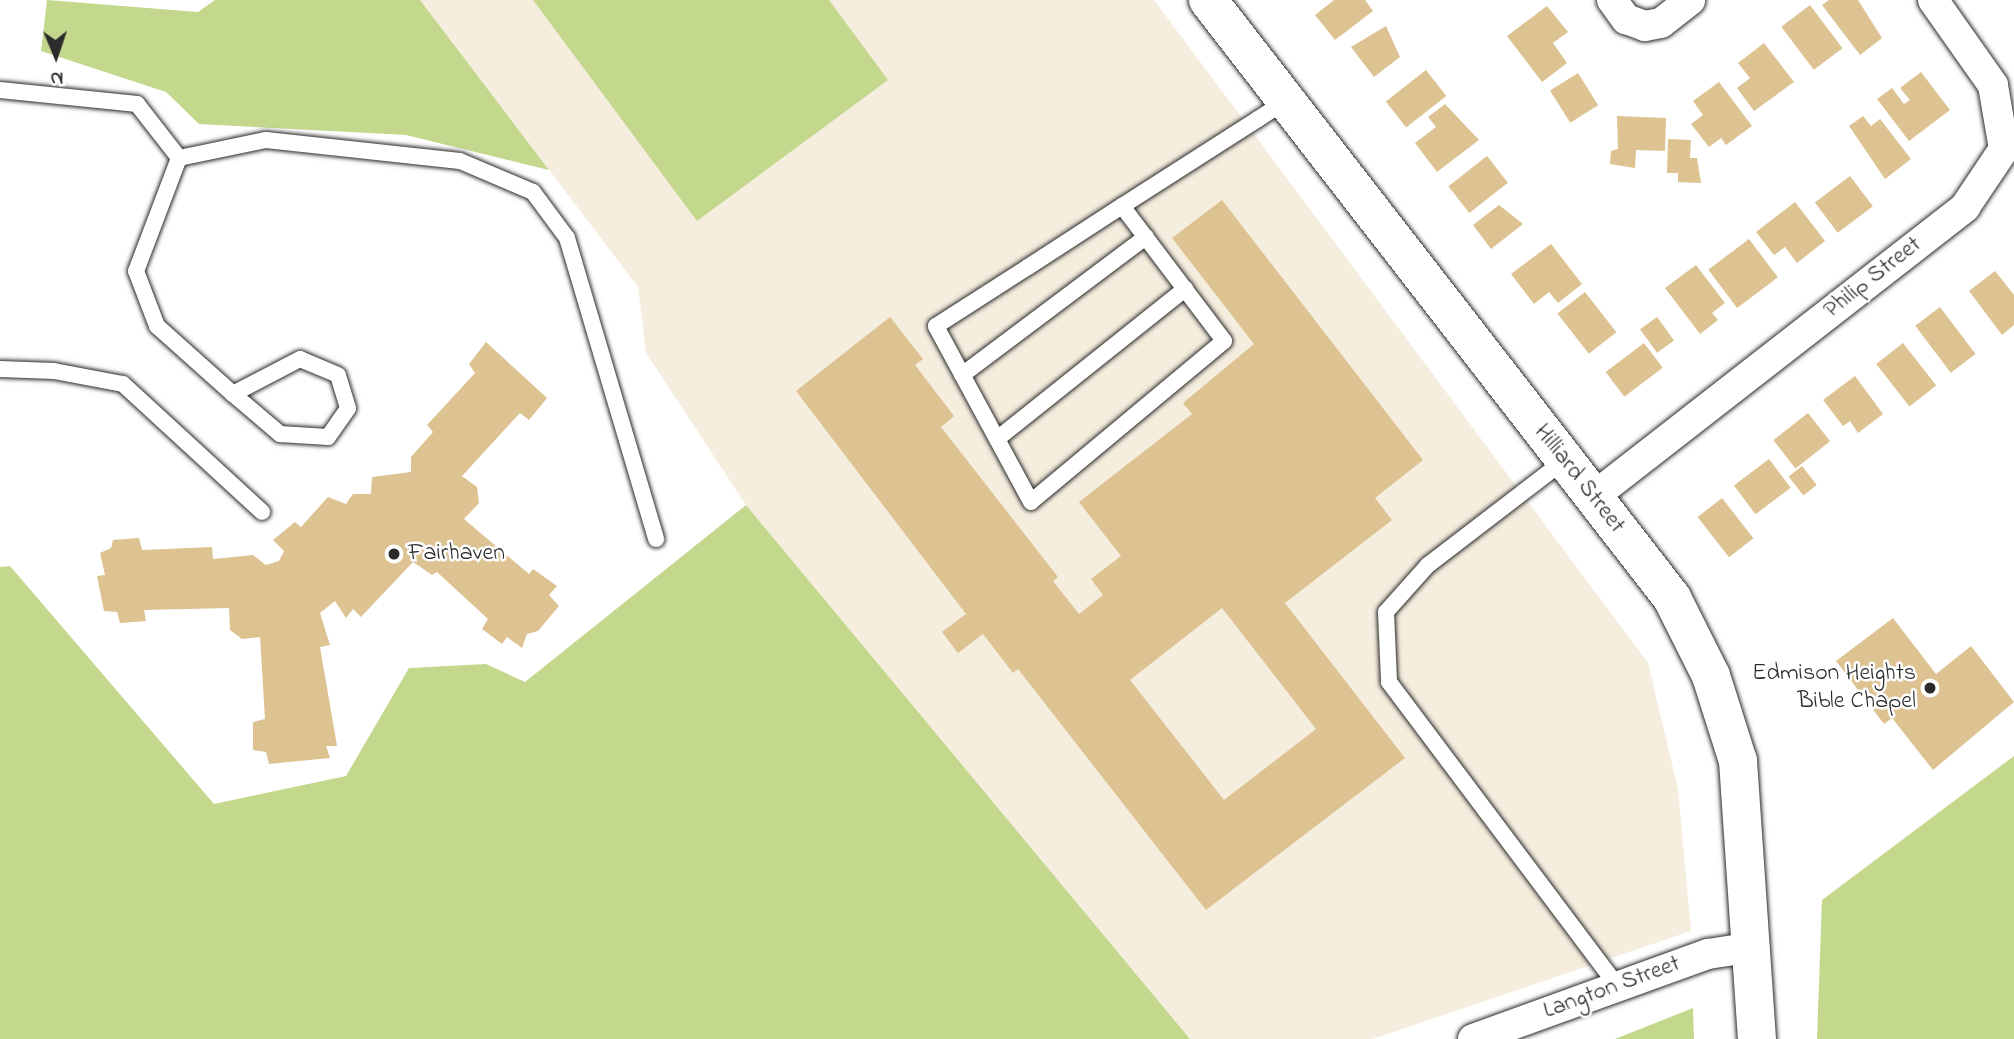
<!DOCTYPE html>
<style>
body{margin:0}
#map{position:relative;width:2014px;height:1039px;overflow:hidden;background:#fff;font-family:"Indie Flower",sans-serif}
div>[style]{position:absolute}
.built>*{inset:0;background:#f5edde}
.green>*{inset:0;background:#c4d88d}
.building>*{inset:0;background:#ddc292;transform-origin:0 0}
.roads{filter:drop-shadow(0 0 2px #2b2b2b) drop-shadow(0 0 2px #2b2b2b)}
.lane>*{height:16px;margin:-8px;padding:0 8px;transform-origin:8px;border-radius:8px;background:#fff}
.street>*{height:30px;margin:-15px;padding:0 15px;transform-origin:15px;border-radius:15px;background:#fff}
.secondary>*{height:38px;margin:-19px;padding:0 19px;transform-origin:19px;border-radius:19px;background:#fff}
.dots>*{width:19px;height:19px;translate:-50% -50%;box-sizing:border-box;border:4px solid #fff;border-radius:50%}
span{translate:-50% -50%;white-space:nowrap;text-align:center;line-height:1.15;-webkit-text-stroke:5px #fff;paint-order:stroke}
.street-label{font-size:24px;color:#2b2b2b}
.poi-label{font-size:24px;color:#2b2b2b}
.left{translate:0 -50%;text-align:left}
.right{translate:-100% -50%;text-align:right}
.north{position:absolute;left:21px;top:21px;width:70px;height:70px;-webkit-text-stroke:5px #fff;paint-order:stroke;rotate:178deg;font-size:19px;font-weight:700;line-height:28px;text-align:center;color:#2b2b2b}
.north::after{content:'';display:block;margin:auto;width:24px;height:32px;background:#2b2b2b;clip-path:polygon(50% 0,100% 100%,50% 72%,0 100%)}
</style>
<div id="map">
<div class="built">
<i style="clip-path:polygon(420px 0,1154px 0,1648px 663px,1678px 789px,1691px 931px,1373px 1039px,1190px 1039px,746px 505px,646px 353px,638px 287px)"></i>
</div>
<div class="green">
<i style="clip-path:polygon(47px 0,198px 12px,215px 0,420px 0,549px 170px,406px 135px,199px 124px,166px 92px,41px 51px)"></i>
<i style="clip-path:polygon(533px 0,829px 0,888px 80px,697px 221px)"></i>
<i style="clip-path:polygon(746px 505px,1190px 1039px,0 1039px,0 567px,10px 566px,214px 804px,346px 776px,409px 668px,486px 664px,525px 682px)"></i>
<i style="clip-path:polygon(2014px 756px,2014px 1039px,1817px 1039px,1822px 900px)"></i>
<i style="clip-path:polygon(1693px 1008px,1694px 1039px,1615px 1039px)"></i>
</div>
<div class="building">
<i style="clip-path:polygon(1334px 0,1365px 0,1373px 11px,1335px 40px,1315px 15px)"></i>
<i style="clip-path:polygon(1829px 0,1858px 0,1882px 38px,1860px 55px,1822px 5px)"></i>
<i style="left:1810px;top:5px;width:54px;height:36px;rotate:53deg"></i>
<i style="clip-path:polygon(1547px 6px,1568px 32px,1553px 43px,1567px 63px,1542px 82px,1507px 36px)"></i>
<i style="clip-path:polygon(1386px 26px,1400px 57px,1374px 77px,1351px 47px)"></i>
<i style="clip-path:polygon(1764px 43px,1794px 82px,1754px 111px,1737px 88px,1750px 78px,1738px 63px)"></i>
<i style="left:1426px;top:70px;width:33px;height:51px;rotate:52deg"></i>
<i style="clip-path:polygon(1921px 72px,1950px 110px,1909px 141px,1877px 99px,1892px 88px,1904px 104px,1910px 100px,1900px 88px)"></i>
<i style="left:1578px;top:73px;width:38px;height:33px;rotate:58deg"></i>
<i style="clip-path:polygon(1719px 82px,1752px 126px,1726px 145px,1721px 138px,1709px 147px,1691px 124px,1703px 115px,1693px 101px)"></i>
<i style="clip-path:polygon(1445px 104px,1479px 140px,1437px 172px,1415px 143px,1436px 127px,1428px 117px)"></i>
<i style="clip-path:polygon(1617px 116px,1666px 118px,1665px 151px,1636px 150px,1635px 168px,1610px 164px,1611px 151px,1618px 149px)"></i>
<i style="clip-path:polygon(1863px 116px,1871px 126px,1880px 119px,1911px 159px,1885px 179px,1849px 126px)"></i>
<i style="clip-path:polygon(1668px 139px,1691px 140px,1690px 158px,1697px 158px,1701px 183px,1678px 182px,1678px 173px,1667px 173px)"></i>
<i style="left:1487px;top:156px;width:34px;height:49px;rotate:52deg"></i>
<i style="left:1850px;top:176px;width:38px;height:44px;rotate:53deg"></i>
<i style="clip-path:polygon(evenodd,1222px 200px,1423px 460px,1375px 498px,1392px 520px,1285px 603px,1405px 758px,1206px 910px,1018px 669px,1013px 673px,983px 634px,958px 653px,942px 632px,966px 614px,796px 391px,890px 317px,923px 359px,915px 365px,954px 416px,941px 427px,1058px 577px,1053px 581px,1079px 614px,1103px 595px,1091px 579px,1121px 556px,1079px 502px,1192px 414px,1183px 403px,1254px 344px,1172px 238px,1222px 200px,1222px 608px,1316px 729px,1224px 800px,1130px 680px,1222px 608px)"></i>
<i style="clip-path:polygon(1795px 202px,1825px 241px,1797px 263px,1785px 247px,1774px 255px,1756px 232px)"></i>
<i style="clip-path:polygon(1499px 205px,1523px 224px,1491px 249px,1473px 225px)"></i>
<i style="left:1749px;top:239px;width:48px;height:51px;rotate:53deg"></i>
<i style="clip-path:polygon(1551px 244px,1582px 284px,1558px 303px,1549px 292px,1534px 304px,1511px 274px)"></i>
<i style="clip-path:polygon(1696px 265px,1725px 303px,1712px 313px,1718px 320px,1700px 334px,1665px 288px)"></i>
<i style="clip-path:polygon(1995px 271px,2014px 295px,2014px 325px,2002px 335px,1969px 291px)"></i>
<i style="left:1585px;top:292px;width:51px;height:35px;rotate:52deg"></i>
<i style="left:1940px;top:307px;width:59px;height:31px;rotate:53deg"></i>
<i style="left:1657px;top:317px;width:29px;height:21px;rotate:54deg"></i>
<i style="clip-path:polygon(486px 342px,547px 398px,529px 420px,520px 413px,462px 476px,477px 487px,479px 503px,464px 519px,529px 574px,533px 569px,557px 586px,549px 595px,559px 606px,538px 631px,527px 634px,522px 648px,507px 637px,502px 644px,482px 629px,488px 619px,437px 572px,432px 575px,413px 562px,361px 617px,353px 609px,346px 618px,335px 601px,320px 613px,330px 645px,320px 647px,337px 746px,326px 746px,330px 758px,269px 764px,266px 752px,253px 750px,253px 722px,265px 719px,260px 637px,242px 639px,230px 630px,229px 608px,144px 610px,146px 621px,120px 623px,117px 612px,104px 611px,97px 576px,105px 575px,100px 553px,111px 548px,113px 540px,139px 538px,142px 550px,212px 547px,213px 559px,253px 555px,266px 565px,279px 561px,284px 551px,273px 540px,295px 522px,301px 527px,328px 497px,346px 504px,353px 494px,371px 494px,372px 477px,411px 472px,411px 457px,433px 432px,427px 425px,475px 373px,469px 364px)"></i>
<i style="left:1644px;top:343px;width:31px;height:48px;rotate:53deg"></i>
<i style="left:1903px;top:343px;width:54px;height:34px;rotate:52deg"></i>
<i style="clip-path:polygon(1855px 376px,1883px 414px,1858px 433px,1850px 421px,1843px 426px,1823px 400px)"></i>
<i style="left:1808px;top:413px;width:36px;height:44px;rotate:52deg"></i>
<i style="left:1769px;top:459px;width:36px;height:44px;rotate:53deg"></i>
<i style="left:1802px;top:466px;width:24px;height:17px;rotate:52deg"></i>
<i style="left:1722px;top:498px;width:51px;height:31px;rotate:52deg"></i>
<i style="clip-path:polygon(1893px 618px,1936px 674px,1971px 646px,2014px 702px,1933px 770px,1892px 718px,1884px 724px,1836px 661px)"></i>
</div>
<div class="roads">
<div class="lane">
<i style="left:0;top:90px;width:138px;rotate:5.8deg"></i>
<i style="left:137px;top:104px;width:68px;rotate:52.1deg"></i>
<i style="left:179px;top:158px;width:89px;rotate:-11.7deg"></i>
<i style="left:266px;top:140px;width:195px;rotate:6.2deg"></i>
<i style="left:460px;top:161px;width:79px;rotate:23deg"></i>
<i style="left:533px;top:192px;width:57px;rotate:53.5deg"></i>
<i style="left:567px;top:238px;width:314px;rotate:73.5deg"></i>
<i style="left:179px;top:158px;width:121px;rotate:110.8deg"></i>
<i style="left:136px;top:271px;width:59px;rotate:69.1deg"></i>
<i style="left:157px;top:326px;width:102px;rotate:41.8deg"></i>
<i style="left:233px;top:394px;width:62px;rotate:40.4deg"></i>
<i style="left:280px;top:434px;width:48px;rotate:3.6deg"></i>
<i style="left:328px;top:437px;width:35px;rotate:-55deg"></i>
<i style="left:348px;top:408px;width:34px;rotate:-107deg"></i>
<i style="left:338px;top:375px;width:41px;rotate:-157.2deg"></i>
<i style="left:300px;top:359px;width:76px;rotate:152.4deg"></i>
<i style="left:1122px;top:206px;width:169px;rotate:52.9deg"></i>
<i style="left:1224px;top:341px;width:251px;rotate:140.2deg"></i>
<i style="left:1031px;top:502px;width:200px;rotate:-118.4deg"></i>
<i style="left:936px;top:326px;width:109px;rotate:-32.7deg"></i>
<i style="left:1028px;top:267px;width:112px;rotate:-33deg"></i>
<i style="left:1122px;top:206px;width:161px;rotate:-32.6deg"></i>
<i style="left:1258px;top:119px;width:31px;rotate:-33deg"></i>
<i style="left:0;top:369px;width:54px;rotate:2.1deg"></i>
<i style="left:54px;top:371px;width:70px;rotate:10.7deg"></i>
<i style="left:123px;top:384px;width:189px;rotate:42.6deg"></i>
<i style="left:962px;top:375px;width:230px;rotate:-36.9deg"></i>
<i style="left:997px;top:439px;width:241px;rotate:-38.6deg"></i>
<i style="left:1565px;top:460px;width:173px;rotate:142.5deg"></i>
<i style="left:1428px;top:565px;width:63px;rotate:131.8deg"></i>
<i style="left:1386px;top:612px;width:70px;rotate:87.5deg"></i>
<i style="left:1389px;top:682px;width:380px;rotate:53.1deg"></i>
</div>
<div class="street">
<i style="left:1612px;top:0;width:24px;rotate:54deg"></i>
<i style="left:1626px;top:19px;width:20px;rotate:20deg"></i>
<i style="left:1645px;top:26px;width:16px;rotate:-11deg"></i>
<i style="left:1661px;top:23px;width:37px;rotate:-38deg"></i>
<i style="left:1593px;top:497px;width:472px;rotate:-37.9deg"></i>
<i style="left:1965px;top:207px;width:70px;rotate:-56.1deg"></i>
<i style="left:2004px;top:149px;width:65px;rotate:-99.8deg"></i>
<i style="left:1993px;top:85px;width:104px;rotate:-125.2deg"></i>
<i style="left:1473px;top:1039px;width:250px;rotate:-19.9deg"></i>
<i style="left:1708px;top:954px;width:47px;rotate:-8.7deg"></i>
</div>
<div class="secondary">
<i style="left:1208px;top:0;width:757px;rotate:52.19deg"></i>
<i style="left:1672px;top:598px;width:87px;rotate:63.4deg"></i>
<i style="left:1711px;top:676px;width:89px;rotate:72.4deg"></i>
<i style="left:1738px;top:761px;width:279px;rotate:86.1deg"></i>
</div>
</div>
<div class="dots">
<i style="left:394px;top:554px;background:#2b2b2b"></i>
<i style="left:1930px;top:688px;background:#2b2b2b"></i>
</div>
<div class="street-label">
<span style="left:1873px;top:278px;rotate:-38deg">Philip Street</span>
<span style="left:1579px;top:479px;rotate:52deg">Hilliard Street</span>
<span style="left:1612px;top:988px;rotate:-20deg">Langton Street</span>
</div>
<div class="poi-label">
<span class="left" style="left:408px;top:554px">Fairhaven</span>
<span class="right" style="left:1916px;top:688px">Edmison Heights<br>Bible Chapel</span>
</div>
<div class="north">N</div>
</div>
